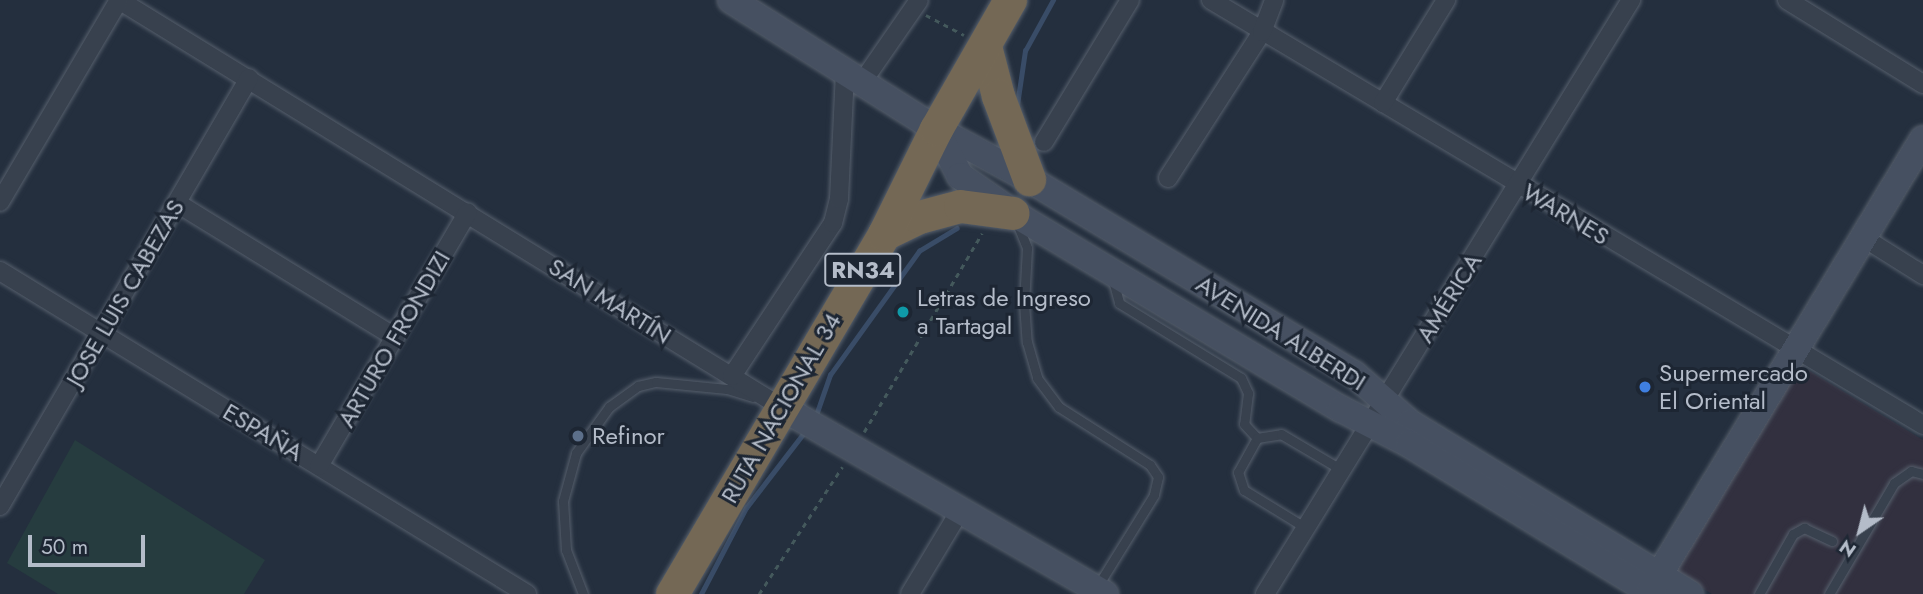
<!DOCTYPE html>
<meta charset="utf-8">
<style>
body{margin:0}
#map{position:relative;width:1923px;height:594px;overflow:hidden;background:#242f3e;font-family:Jost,sans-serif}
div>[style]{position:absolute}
.medical>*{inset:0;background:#32303f}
.green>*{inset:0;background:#263c3f}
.stream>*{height:4.5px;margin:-2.25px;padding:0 2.25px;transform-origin:2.25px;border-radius:2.25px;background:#394c67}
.path>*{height:2.5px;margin-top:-1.25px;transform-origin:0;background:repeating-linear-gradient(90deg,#44595c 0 5px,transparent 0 10px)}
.roads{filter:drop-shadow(0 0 2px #565f6c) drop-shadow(0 0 2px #565f6c)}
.lane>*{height:9px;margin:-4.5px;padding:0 4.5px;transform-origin:4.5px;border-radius:4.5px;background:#38414e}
.street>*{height:18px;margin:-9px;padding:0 9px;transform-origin:9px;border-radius:9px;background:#38414e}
.secondary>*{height:26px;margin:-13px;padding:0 13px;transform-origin:13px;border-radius:13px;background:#465061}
.highway>*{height:33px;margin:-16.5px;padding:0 16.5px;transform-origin:16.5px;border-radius:16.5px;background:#746855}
.dots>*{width:19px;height:19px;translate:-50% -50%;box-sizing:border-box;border:4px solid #1d2633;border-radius:50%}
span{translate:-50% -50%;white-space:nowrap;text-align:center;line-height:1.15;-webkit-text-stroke:6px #1d2633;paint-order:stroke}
.shield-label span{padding:2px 5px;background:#1d2633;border:2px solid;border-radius:5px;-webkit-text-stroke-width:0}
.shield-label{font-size:23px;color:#b4bcc9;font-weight:700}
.street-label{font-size:24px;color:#b4bcc9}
.poi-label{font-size:24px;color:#b4bcc9}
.left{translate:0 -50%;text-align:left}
.north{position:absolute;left:1825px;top:496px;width:70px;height:70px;-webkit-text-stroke:5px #1d2633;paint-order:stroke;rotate:215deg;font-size:19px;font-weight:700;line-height:28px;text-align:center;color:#b4bcc9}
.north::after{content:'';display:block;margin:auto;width:24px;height:32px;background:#b4bcc9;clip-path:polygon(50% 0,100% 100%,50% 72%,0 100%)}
.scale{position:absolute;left:28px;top:535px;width:117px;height:32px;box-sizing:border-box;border:4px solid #b4bcc9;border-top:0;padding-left:9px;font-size:21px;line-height:24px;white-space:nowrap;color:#b4bcc9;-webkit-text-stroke:5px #1d2633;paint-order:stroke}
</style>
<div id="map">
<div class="medical">
<i style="clip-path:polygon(1795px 362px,1923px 440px,1923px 594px,1712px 594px,1671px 569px)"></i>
</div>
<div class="green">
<i style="clip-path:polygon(75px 440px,265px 560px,244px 594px,58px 594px,7px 563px)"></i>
</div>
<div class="stream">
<i style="left:1017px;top:105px;width:55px;rotate:-81.6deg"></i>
<i style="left:1025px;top:51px;width:58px;rotate:-61.2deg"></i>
<i style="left:815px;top:418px;width:46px;rotate:-70.8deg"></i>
<i style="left:830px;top:375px;width:153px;rotate:-54.3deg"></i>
<i style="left:919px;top:251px;width:44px;rotate:-31.2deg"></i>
<i style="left:701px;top:594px;width:97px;rotate:-62.4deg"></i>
<i style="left:746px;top:508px;width:98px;rotate:-52.4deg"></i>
</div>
<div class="path">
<i style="left:926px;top:15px;width:43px;rotate:27.8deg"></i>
<i style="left:864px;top:432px;width:231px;rotate:-59.3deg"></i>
<i style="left:759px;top:594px;width:152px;rotate:-56.8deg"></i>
</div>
<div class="roads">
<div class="lane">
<i style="left:1017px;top:223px;width:27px;rotate:68deg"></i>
<i style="left:1027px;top:248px;width:55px;rotate:93.1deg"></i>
<i style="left:1024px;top:303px;width:39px;rotate:86deg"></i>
<i style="left:1027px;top:342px;width:37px;rotate:74deg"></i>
<i style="left:1037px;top:378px;width:36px;rotate:53deg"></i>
<i style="left:1059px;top:407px;width:108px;rotate:32.5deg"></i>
<i style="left:1150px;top:465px;width:14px;rotate:56deg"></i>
<i style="left:1158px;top:477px;width:18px;rotate:103deg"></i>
<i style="left:1154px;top:495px;width:108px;rotate:121.8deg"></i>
<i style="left:1113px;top:280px;width:24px;rotate:75deg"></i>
<i style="left:1119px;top:303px;width:143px;rotate:31.6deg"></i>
<i style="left:1241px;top:378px;width:17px;rotate:65deg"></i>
<i style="left:1248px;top:393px;width:31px;rotate:97deg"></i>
<i style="left:1244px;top:424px;width:19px;rotate:47deg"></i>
<i style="left:1257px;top:438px;width:39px;rotate:119deg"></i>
<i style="left:1238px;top:472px;width:19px;rotate:72deg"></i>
<i style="left:1244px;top:490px;width:73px;rotate:31.5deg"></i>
<i style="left:1257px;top:438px;width:24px;rotate:-9deg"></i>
<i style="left:1281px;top:434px;width:71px;rotate:30.5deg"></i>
<i style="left:583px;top:594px;width:47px;rotate:-111.1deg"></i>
<i style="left:566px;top:550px;width:49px;rotate:-93.5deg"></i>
<i style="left:563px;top:501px;width:50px;rotate:-74.8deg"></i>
<i style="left:576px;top:453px;width:57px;rotate:-54.3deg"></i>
<i style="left:609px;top:407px;width:36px;rotate:-36deg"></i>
<i style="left:638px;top:386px;width:18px;rotate:-13deg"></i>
<i style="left:656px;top:382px;width:71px;rotate:5.6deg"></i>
<i style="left:727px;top:389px;width:27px;rotate:17deg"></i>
<i style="left:1759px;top:594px;width:69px;rotate:-60.5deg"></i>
<i style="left:1793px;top:534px;width:13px;rotate:-29deg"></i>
<i style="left:1804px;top:528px;width:31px;rotate:25deg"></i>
<i style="left:1829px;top:594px;width:129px;rotate:-59.6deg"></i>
<i style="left:1894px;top:483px;width:21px;rotate:-35deg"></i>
<i style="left:1911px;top:471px;width:12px;rotate:14deg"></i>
</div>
<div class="street">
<i style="left:119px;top:0;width:777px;rotate:31.58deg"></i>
<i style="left:1211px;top:0;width:829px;rotate:30.83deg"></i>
<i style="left:1787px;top:0;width:160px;rotate:31.7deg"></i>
<i style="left:863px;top:81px;width:98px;rotate:-55.3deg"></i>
<i style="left:1383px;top:103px;width:121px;rotate:-58.5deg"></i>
<i style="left:1044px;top:142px;width:166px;rotate:-58.8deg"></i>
<i style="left:1168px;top:178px;width:174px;rotate:-57.2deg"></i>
<i style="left:1262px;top:32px;width:34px;rotate:-69deg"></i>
<i style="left:0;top:202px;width:234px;rotate:-59.5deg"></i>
<i style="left:177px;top:203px;width:256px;rotate:31.6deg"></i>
<i style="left:1864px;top:238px;width:70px;rotate:32.1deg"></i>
<i style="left:0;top:271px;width:618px;rotate:31.5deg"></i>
<i style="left:732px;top:376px;width:183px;rotate:-56.6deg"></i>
<i style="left:833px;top:223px;width:25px;rotate:-76deg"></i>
<i style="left:839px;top:199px;width:129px;rotate:-87.3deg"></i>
<i style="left:319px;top:466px;width:294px;rotate:-59.6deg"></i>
<i style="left:0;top:506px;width:495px;rotate:-59.8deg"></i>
<i style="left:910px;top:594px;width:99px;rotate:-59deg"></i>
<i style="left:1265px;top:594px;width:698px;rotate:-58.36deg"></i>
</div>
<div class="secondary">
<i style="left:731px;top:0;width:242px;rotate:32.2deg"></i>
<i style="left:936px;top:129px;width:106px;rotate:28.3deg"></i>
<i style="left:1029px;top:179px;width:379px;rotate:31deg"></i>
<i style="left:1354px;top:374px;width:74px;rotate:41.2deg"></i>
<i style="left:1410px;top:423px;width:328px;rotate:31.4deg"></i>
<i style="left:936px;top:129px;width:53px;rotate:62.9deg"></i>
<i style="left:960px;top:176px;width:65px;rotate:34.9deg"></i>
<i style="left:1013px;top:213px;width:382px;rotate:30.9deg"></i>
<i style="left:1341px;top:409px;width:76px;rotate:27.2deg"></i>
<i style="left:1409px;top:444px;width:287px;rotate:31.5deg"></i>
<i style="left:781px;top:407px;width:374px;rotate:30deg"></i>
<i style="left:1650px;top:590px;width:527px;rotate:-58.81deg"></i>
</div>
<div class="highway">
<i style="left:985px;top:46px;width:52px;rotate:75.4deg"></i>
<i style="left:998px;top:96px;width:89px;rotate:69.5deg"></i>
<i style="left:884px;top:234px;width:39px;rotate:-26deg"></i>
<i style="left:919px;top:217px;width:42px;rotate:-15deg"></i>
<i style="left:960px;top:206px;width:53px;rotate:7.5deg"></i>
<i style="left:672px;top:594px;width:418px;rotate:-59.5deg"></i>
<i style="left:884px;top:234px;width:117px;rotate:-63.7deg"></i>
<i style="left:936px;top:129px;width:149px;rotate:-60.2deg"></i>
</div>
</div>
<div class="dots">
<i style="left:903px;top:312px;background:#0f9aa8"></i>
<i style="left:1645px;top:387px;background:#3f7fe0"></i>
<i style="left:578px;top:436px;background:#5c6f8a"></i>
</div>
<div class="shield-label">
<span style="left:863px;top:270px">RN34</span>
</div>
<div class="street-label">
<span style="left:1566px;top:214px;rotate:31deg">WARNES</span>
<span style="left:125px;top:293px;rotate:-60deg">JOSE LUIS CABEZAS</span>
<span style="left:1449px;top:298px;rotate:-58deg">AMÉRICA</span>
<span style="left:610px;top:301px;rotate:32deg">SAN MARTÍN</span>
<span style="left:1281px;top:333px;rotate:32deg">AVENIDA ALBERDI</span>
<span style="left:394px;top:339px;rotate:-60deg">ARTURO FRONDIZI</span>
<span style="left:781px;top:408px;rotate:-60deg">RUTA NACIONAL 34</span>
<span style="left:263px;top:432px;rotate:31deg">ESPAÑA</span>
</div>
<div class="poi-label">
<span class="left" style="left:917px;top:312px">Letras de Ingreso<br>a Tartagal</span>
<span class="left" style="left:1659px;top:387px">Supermercado<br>El Oriental</span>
<span class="left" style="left:592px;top:436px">Refinor</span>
</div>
<div class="north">N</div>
<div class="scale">50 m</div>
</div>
